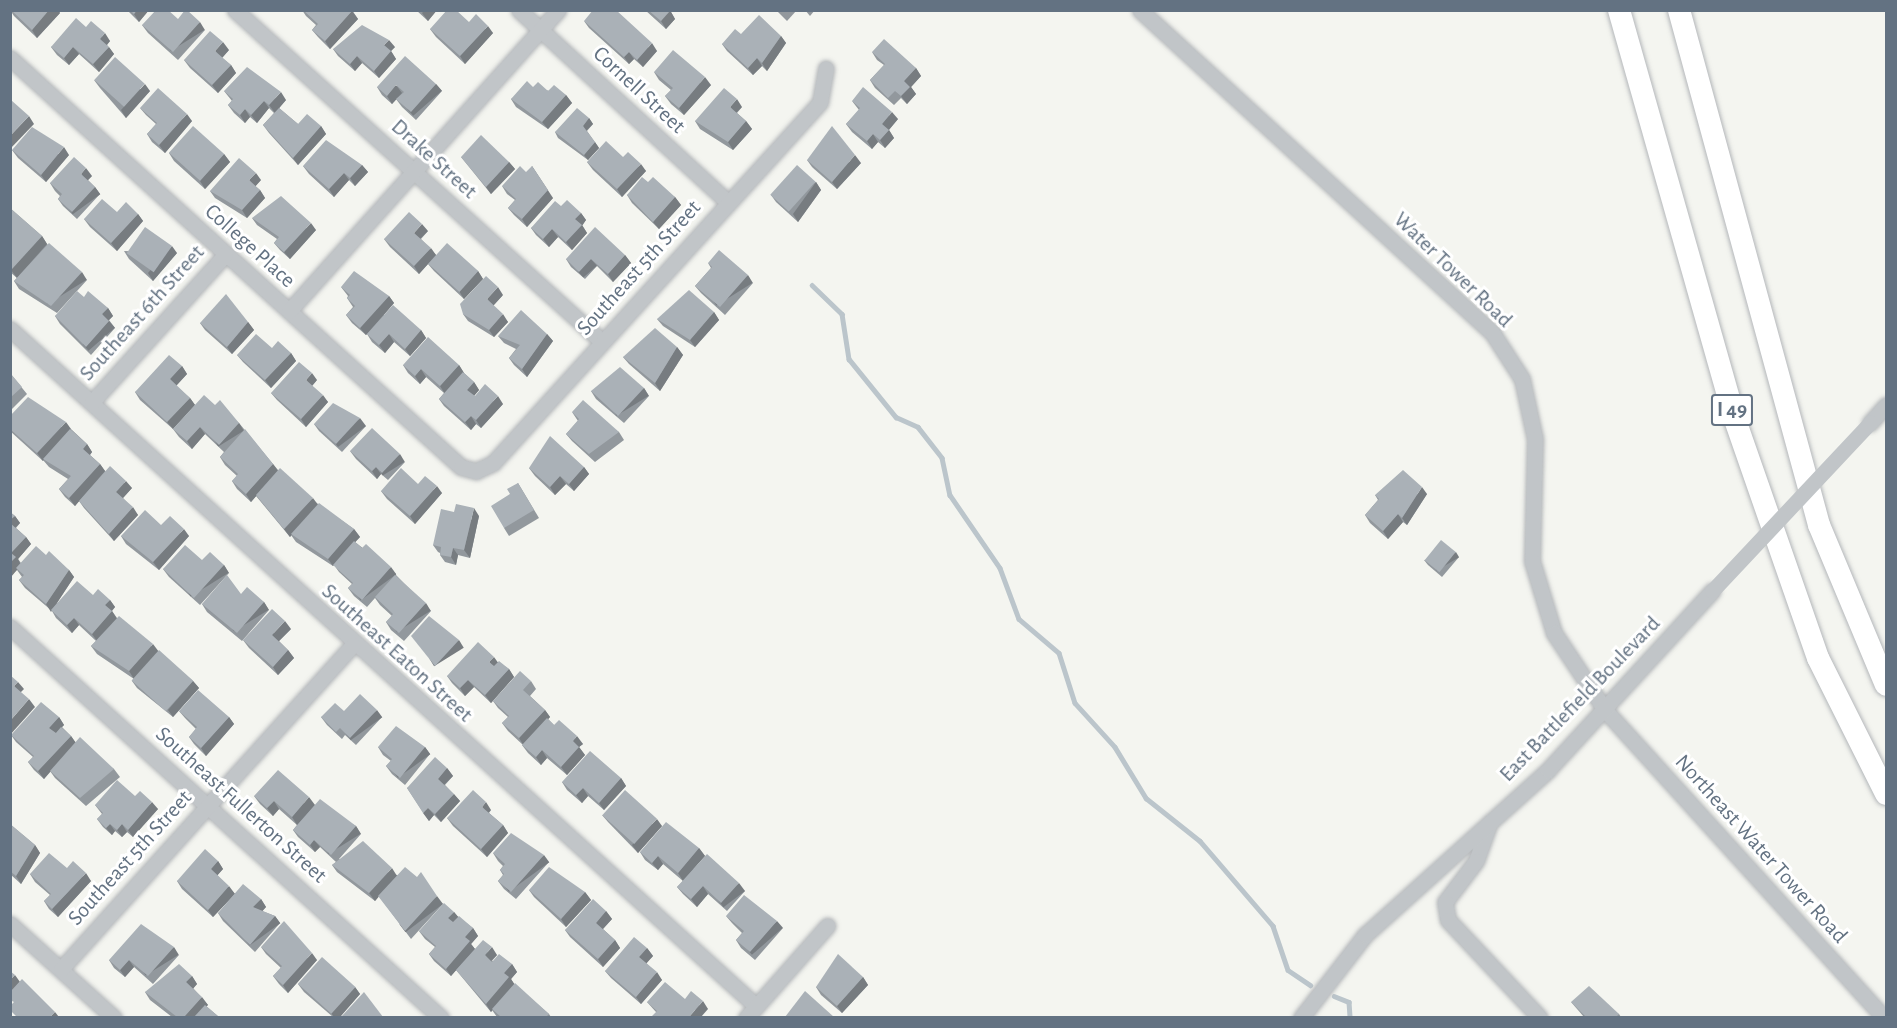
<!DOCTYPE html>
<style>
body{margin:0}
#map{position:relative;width:1897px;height:1028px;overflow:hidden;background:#f4f5f0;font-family:"Alegreya Sans",sans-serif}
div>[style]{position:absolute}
.stream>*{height:4.5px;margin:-2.25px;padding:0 2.25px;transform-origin:2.25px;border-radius:2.25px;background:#bbc5cb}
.roads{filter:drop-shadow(0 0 2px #b4b7ba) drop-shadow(0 0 2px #b4b7ba)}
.minor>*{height:15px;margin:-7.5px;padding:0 7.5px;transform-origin:7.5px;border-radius:7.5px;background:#c1c5c8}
.highway>*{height:22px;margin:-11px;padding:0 11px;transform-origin:11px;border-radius:11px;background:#fff}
.minor-bridge>*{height:15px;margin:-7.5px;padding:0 7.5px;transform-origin:7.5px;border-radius:7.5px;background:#c1c5c8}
.wall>*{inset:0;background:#92989d}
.shaded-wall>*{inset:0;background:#777c80;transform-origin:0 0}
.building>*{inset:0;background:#aab1b7;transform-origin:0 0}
span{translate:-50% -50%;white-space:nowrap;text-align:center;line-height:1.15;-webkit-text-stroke:6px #fff;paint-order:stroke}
.shield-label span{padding:2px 4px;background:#fff;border:2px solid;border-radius:4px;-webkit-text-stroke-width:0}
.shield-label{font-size:21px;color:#637282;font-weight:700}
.street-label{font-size:22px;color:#637282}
.frame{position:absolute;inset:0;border:12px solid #637282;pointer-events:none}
</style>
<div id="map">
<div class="stream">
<i style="left:812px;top:285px;width:42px;rotate:44deg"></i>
<i style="left:842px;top:314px;width:46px;rotate:81.2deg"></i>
<i style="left:849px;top:359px;width:75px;rotate:51deg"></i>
<i style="left:896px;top:417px;width:24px;rotate:24deg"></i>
<i style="left:918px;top:427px;width:39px;rotate:52deg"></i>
<i style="left:942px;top:458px;width:38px;rotate:78deg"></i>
<i style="left:950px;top:495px;width:88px;rotate:55.6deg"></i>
<i style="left:1000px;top:568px;width:54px;rotate:69.6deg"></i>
<i style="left:1019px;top:619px;width:52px;rotate:40.4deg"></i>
<i style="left:1059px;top:653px;width:52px;rotate:72.3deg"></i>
<i style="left:1075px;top:703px;width:59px;rotate:47.7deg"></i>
<i style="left:1115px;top:747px;width:60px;rotate:58.7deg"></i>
<i style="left:1146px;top:798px;width:69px;rotate:38.5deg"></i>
<i style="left:1200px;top:841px;width:112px;rotate:49.3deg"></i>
<i style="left:1273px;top:926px;width:46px;rotate:71.2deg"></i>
<i style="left:1288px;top:970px;width:27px;rotate:34deg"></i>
<i style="left:1334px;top:996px;width:16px;rotate:22deg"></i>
<i style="left:1349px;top:1002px;width:16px;rotate:86deg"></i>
</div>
<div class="roads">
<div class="minor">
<i style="left:235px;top:10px;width:495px;rotate:42.1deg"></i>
<i style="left:519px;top:10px;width:285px;rotate:42.6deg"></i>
<i style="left:1140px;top:10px;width:479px;rotate:42.5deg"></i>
<i style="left:1493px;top:334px;width:54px;rotate:57.2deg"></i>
<i style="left:1522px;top:379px;width:61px;rotate:77.8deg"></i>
<i style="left:1535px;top:439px;width:122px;rotate:91.4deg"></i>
<i style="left:1532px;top:561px;width:75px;rotate:73deg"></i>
<i style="left:1554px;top:633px;width:92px;rotate:56.5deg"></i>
<i style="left:1605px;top:710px;width:416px;rotate:47.8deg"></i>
<i style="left:10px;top:58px;width:609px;rotate:42.2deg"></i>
<i style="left:461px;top:467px;width:16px;rotate:15deg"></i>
<i style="left:476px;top:471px;width:19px;rotate:-25deg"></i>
<i style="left:493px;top:463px;width:487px;rotate:-47.8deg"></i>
<i style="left:820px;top:102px;width:34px;rotate:-80deg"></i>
<i style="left:289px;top:311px;width:404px;rotate:-48.2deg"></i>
<i style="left:10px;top:329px;width:1007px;rotate:42.22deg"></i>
<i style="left:92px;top:402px;width:198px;rotate:-47.9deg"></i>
<i style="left:1870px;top:423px;width:24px;rotate:-48deg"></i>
<i style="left:10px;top:627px;width:582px;rotate:42.21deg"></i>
<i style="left:1490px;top:822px;width:41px;rotate:109.7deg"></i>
<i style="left:1476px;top:861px;width:51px;rotate:127.1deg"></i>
<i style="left:1445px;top:902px;width:18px;rotate:81deg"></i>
<i style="left:1448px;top:920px;width:134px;rotate:46.8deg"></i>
<i style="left:10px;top:924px;width:140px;rotate:42.1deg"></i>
<i style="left:61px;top:969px;width:436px;rotate:-48deg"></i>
<i style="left:746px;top:1018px;width:123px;rotate:-48.6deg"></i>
<i style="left:1301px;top:1018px;width:105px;rotate:-52.4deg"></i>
<i style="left:1365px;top:935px;width:246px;rotate:-42deg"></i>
<i style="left:1548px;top:770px;width:243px;rotate:-47.5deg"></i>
</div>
<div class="highway">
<i style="left:1619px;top:10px;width:420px;rotate:74.2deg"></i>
<i style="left:1733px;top:414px;width:258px;rotate:70.8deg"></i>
<i style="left:1818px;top:658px;width:152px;rotate:63.4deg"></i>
<i style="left:1679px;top:10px;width:534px;rotate:74.79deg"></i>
<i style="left:1819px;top:525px;width:173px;rotate:67.3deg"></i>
</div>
</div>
<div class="minor-bridge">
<i style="left:1712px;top:591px;width:231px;rotate:-46.8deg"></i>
</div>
<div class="wall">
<i style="clip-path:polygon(10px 10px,58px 10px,60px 13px,37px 38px,14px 16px)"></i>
<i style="clip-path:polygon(127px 10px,149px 10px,139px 22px)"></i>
<i style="clip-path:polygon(302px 10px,352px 10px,358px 19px,330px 49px,318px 37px,312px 30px,316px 25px,306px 16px)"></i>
<i style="clip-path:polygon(416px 10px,437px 10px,428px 21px)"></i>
<i style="clip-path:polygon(645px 10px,672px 10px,671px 12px,675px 19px,666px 29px)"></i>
<i style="clip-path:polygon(776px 10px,797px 10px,787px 21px)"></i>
<i style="clip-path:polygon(805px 10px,815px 10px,810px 16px)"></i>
<i style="clip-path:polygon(178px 19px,205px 30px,178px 60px,148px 33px,142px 25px)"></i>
<i style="clip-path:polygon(584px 21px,657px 51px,643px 67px,634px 59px,629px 64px,589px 28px)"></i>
<i style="clip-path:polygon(469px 22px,493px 33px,465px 64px,436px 37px,430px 29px)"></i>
<i style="clip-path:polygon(86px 27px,110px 41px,107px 45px,114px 54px,99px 72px,79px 54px,69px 65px,57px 55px,51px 47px)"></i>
<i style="clip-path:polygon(741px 34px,781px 36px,786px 43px,767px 71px,762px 66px,753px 75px,727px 51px,722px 44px)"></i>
<i style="clip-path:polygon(395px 47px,391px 51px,396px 59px,379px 78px,362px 63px,355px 71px,338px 56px,333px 49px)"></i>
<i style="clip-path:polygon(229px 50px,222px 58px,231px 65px,236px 73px,218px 93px,190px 68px,184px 60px)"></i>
<i style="clip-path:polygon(872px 52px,916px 68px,921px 76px,911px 87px,916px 94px,907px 104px,901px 98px,894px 105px,875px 88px,870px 80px,884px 65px,877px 60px)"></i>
<i style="clip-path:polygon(654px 72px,711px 85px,684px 115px,671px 104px,665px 96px,671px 90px,659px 80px)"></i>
<i style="clip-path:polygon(94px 80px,150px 91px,126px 118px,100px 88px)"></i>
<i style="clip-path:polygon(436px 84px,442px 91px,416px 120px,402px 107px,396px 99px,402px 93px,392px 104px,382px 95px,377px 87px)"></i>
<i style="clip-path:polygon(533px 87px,566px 95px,572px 103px,548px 129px,516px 107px,511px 99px)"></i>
<i style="clip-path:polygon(224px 91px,286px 100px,279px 108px,298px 124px,321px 126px,326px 134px,298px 165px,269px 133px,263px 125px,274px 113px,269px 108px,257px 123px,250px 117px,245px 123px,234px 113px,228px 105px,232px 101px)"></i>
<i style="clip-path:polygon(852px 101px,898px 119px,889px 130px,894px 138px,885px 148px,878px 142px,872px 149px,852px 132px,846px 124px,859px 110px)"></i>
<i style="clip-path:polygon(742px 107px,737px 113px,746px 121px,752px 129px,733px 150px,700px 129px,695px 121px)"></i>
<i style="clip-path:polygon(140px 108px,192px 121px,165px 153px,152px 142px,147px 134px,156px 124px,146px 115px)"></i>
<i style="clip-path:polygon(589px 118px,593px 124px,587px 131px,599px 148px,588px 160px,558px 138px,555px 132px)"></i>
<i style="clip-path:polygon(12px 150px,69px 155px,46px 182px,18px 158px)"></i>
<i style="clip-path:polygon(169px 153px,224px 154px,230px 162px,205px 189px,174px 161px)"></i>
<i style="clip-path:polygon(461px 157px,509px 162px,515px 169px,491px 194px)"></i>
<i style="clip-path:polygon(623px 157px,646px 171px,622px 197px,593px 170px,587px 162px)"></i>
<i style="clip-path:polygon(807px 160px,861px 163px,837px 189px,812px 167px)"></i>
<i style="clip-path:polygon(362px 165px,368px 172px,355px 186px,349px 180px,334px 197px,309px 174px,303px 166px)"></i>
<i style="clip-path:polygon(92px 176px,88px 180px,95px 187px,100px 194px,77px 219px,63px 206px,58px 199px,60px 196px,55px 191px,50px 183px)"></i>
<i style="clip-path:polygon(261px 180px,255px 186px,260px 190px,265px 198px,247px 218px,215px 198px,210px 191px)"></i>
<i style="clip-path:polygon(648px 182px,675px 197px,681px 205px,659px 229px,632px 203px,627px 195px)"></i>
<i style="clip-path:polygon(816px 182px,821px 190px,798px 222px,776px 202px,771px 195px)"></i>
<i style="clip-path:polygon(502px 186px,553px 198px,527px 227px,514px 215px,508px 208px,515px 200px,507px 194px)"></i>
<i style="clip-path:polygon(561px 206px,581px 213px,586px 220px,582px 225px,587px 233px,572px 250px,558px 237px,549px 247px,536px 235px,531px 228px)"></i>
<i style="clip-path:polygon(10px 208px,42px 236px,47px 244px,87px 280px,57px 313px,19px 289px,14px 281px,17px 278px,10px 272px)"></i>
<i style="clip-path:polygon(117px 212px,138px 214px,143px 221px,117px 251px,90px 227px,84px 219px)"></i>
<i style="clip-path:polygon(252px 218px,316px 230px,290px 259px,280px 250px,274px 243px,277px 239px,257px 225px)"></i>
<i style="clip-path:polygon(428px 231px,421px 239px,436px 255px,478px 271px,483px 279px,464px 299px,434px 271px,428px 264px,419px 274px,390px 247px,384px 239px)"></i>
<i style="clip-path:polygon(124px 251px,177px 253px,153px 281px,129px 259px)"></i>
<i style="clip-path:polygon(625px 255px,631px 263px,613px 282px,597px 266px,585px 279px,571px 267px,566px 259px)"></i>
<i style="clip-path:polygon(708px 263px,753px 283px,725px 315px,701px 293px,695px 286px,711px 268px)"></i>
<i style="clip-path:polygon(341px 287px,389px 296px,394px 303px,384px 315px,421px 330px,426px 338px,410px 356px,394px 342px,385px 353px,372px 342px,367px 334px,366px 335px,352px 323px,346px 315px,353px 307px,347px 298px,348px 296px)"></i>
<i style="clip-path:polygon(503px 295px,493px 306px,508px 322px,494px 337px,468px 321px,463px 314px)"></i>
<i style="clip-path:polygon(84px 297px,108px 308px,113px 316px,109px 320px,115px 328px,91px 355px,60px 324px,55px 316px)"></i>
<i style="clip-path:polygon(714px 312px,719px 320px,695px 347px,663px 326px,657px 319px)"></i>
<i style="clip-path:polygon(248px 322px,254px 330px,232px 354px,205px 330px,200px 323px)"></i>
<i style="clip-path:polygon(547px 334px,553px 341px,527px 377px,514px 365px,509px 358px,516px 349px,504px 343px,498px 336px)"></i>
<i style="clip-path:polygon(677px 347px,683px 355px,660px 391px,629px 364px,623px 357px)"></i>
<i style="clip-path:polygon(272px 348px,291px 353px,296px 361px,271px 388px,243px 362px,237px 355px)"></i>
<i style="clip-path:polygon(403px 365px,459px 365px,464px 373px,474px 382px,479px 390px,474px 396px,503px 404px,481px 428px,476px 424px,471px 430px,444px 406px,439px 399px,444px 393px,426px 377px,420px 384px,408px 373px)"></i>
<i style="clip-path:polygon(182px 366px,187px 374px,176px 386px,190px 398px,195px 405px,173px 429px,140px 400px,135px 392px)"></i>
<i style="clip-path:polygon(10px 373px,27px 394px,10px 411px)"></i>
<i style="clip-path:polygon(317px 380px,312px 386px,328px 402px,306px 427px,277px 400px,271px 393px)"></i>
<i style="clip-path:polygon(644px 388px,649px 396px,624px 423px,596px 399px,591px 391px)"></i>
<i style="clip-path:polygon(215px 405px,239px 423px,278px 470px,318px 504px,354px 529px,360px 537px,355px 542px,396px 574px,396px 575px,431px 611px,404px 641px,391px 630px,386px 622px,392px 616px,380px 605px,375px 598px,367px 607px,354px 596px,348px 588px,352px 584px,339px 572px,334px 565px,333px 566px,296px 542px,291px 535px,290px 537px,256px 496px,251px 502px,237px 489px,232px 481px,237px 476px,225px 465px,220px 457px,224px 452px,205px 434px,192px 449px,179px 437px,173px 429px)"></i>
<i style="clip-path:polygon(572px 412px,619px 432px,624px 440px,595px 462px,572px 441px,566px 434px,578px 421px)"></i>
<i style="clip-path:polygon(10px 416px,71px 429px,87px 444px,92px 452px,90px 455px,100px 464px,105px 471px,132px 488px,123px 498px,138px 515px,114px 541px,84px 508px,79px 501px,75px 506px,65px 497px,59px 489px,68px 479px,49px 467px,43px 460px,43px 461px,10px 431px)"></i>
<i style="clip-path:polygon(314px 424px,366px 426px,342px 452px,319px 431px)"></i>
<i style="clip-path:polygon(350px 451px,405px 462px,388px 480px,381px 474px,377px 479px,356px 459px)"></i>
<i style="clip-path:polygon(584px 467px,589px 474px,574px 491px,566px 484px,555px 495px,535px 476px,529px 468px)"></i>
<i style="clip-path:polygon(518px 483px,539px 518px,509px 536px,504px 528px,510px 494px)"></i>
<i style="clip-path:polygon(418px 484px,442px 493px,415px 524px,387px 499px,381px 491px)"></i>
<i style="clip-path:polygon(1427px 494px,1407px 525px,1403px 522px,1388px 539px,1370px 523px,1365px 515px,1378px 500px,1375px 495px)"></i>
<i style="clip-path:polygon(10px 512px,15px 516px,20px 523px,16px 528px,26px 537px,31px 544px,18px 559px,21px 563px,46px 555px,69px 570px,74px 577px,57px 603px,93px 595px,110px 600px,115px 607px,112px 611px,117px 618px,193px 681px,199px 688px,173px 717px,137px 688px,132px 681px,134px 679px,97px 654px,91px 646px,96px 641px,79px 625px,72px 633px,56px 618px,52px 611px,25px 588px,19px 580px,22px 577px,17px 570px,10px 576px)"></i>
<i style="clip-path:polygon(479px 516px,470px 558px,458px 555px,456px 565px,445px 562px,440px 555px,440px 553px,438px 552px,433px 545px)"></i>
<i style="clip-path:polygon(161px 525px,189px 536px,159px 570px,126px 544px,121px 536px)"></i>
<i style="clip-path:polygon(1459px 557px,1442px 577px,1428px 565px,1424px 560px)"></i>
<i style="clip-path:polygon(202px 560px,224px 565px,229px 573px,200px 605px,169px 577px,163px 569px)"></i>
<i style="clip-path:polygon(241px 594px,264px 602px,269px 610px,242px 641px,207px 612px,202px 604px)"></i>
<i style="clip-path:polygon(291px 629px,279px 641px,288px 650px,294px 658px,278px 675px,249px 648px,243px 640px)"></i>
<i style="clip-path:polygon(498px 662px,509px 669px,514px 677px,491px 703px,474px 687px,465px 696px,452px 683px,447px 676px)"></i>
<i style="clip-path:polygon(531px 681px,536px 689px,530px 696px,545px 710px,550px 717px,548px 719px,554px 725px,583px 744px,579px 747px,585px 755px,567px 775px,547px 758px,541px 765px,528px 753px,522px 745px,523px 745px,508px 731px,502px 723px,508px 717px,498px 708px,493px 701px)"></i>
<i style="clip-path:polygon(179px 711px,229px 717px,234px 724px,206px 756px,194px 744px,189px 737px,196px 729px,185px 718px)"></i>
<i style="clip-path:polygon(344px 711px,382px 717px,356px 745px,345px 735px,342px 739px,327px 725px,321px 717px)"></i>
<i style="clip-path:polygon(59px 717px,64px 725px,62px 727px,71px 736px,75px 742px,114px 769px,120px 777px,86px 806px,55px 778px,50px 771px,44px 779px,34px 770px,28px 762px,33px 757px,16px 742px,11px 735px)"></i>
<i style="clip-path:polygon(378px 747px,425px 747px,430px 754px,405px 785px,392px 774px,386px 766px,391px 761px,383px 755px)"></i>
<i style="clip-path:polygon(447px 768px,453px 776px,445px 785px,460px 801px,441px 822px,434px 815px,429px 821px,407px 788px)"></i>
<i style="clip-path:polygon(621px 778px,626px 786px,604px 810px,588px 796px,582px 803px,567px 790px,562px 782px)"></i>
<i style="clip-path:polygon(135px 796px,158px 809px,133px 837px,127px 832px,122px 837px,115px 831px,112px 835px,103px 827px,97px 819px,102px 814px,95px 805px)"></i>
<i style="clip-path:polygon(254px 796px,315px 805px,356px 826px,361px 834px,339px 859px,397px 875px,443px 904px,411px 939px,379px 896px,375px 901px,337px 872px,332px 865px,336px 862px,320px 847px,315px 852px,298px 837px,293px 830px,297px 825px,279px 809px,273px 816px,260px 804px)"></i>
<i style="clip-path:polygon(491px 810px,489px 813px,503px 825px,508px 833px,487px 857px,453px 826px,447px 818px)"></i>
<i style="clip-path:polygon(602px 815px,662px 826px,638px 853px,608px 822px)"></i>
<i style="clip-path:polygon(10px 824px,35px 845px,40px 853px,21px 884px,10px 874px)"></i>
<i style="clip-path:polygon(699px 848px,705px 856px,693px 869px,745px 891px,727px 911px,708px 894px,697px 907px,683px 894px,677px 887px,683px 881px,663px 864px,658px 870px,645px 860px,640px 852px)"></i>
<i style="clip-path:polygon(493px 853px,549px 862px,516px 899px,504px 889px,498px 881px,503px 875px,500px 870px,503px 866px,498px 861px)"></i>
<i style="clip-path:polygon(218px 861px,223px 869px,217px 875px,235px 894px,213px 917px,182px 889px,177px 881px)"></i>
<i style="clip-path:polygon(67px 868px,91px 881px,58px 917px,49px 909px,44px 901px,50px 895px,35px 882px,30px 874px)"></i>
<i style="clip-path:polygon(529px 890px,585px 892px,591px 900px,566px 927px,534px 897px)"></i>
<i style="clip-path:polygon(261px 899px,266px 907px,262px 911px,275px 916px,280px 923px,255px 952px,223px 921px,218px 913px)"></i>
<i style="clip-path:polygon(606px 911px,612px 919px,603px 929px,615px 940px,620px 948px,603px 967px,570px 937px,565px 930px)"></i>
<i style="clip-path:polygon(454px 912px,458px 917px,473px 928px,478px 936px,471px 944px,475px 949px,497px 955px,492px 961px,512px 964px,517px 972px,511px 979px,514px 984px,549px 1014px,551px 1017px,497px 1017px,492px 1010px,491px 1012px,456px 970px,451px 976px,434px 961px,429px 954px,435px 947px,425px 939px,419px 931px)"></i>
<i style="clip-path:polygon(726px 916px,783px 928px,755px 960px,741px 948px,736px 940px,742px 933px,732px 923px)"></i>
<i style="clip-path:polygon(261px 947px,317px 960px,288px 993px,279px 984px,273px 976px,281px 968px,266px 954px)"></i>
<i style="clip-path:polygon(647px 948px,653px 956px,646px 963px,662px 980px,641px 1004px,611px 978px,605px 971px)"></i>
<i style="clip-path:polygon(179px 955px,153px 984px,134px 967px,125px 977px,114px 968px,109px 960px)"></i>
<i style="clip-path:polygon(192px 976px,197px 984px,193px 988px,208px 1005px,206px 1006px,219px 1017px,172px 1017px,150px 1000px,145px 992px)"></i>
<i style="clip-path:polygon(863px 977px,868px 985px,842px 1013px,821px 995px,816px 987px)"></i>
<i style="clip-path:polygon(298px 984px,355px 987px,360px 994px,340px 1017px,333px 1017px,304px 992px)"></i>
<i style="clip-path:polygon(685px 999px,708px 1009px,656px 1012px,647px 1002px)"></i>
<i style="clip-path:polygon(1571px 1002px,1619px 1014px,1621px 1017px,1584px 1017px)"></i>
</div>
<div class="shaded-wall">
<i style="clip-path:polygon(49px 10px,58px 10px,60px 13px,37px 38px,32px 30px)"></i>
<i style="clip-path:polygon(137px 10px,149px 10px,139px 22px,134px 14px)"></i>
<i style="clip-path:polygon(425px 10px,437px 10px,428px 21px,422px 13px)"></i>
<i style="clip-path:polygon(667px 10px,672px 10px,671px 12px,675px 19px,666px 29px,661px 21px)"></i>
<i style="clip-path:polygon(352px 11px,358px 19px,330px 49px,325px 41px)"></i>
<i style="left:200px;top:22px;width:9px;height:40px;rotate:58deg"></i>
<i style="clip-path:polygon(488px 26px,493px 33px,465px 64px,460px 56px)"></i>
<i style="clip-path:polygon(105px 33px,110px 41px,105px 47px,100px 39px)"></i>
<i style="clip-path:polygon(781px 36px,786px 43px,767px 71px,762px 63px)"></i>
<i style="clip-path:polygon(389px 40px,395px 47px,391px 51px,396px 59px,379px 78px,374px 71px,384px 45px)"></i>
<i style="clip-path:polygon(223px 42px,229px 50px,221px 59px,215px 51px)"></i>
<i style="clip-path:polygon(652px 43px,657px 51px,643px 67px,637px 60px)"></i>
<i style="clip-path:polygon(73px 47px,79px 54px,69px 65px,64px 58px)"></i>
<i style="clip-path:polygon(109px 47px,114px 54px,99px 72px,93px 64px)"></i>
<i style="clip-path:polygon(629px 52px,634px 59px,629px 64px,624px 57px)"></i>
<i style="clip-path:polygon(357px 56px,362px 63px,355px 71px,350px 64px)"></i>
<i style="clip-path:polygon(757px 58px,762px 66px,753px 75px,748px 68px)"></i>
<i style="clip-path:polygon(231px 65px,236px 73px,218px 93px,212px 85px)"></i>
<i style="clip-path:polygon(916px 68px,921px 76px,911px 87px,916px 94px,907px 104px,901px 96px,904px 81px)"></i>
<i style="clip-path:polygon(705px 77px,711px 85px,684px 115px,679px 108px)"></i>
<i style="clip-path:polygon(145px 84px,150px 91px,126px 118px,121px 110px)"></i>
<i style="left:436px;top:84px;width:9px;height:38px;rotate:49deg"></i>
<i style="clip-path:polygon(396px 85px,402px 93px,392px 104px,387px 96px)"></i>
<i style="clip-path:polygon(281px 92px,286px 100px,275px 113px,269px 105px)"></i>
<i style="clip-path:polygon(566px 95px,572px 103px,548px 129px,542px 122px)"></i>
<i style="clip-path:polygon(737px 99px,742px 107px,735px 114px,730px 107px)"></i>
<i style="clip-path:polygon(264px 101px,269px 108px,257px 123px,251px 115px)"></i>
<i style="clip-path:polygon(245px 109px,250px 117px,245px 123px,240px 115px)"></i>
<i style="clip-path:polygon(892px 112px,898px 119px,887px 132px,882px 124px)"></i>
<i style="clip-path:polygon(187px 114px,192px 121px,165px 153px,159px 145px)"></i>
<i style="clip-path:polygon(29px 116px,34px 124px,10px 149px,10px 136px)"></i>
<i style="clip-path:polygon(589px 118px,593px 124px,586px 131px,583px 126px)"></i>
<i style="clip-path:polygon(746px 121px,752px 129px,733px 150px,728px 142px)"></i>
<i style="clip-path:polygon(321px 126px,326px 134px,298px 165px,293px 158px)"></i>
<i style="clip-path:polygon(889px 130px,894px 138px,885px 148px,880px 140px)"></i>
<i style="clip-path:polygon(873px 134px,878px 142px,872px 149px,867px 141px)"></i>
<i style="clip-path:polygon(595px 142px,599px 148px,588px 160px,584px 155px)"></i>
<i style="clip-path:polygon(64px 147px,69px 155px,46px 182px,41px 175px)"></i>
<i style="clip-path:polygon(224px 154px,230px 162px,205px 189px,200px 181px)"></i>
<i style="clip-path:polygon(855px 155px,861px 163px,837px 189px,832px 182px)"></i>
<i style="clip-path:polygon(509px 162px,515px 169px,491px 194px,486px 187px)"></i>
<i style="clip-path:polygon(641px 164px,646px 171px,622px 197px,617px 189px)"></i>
<i style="clip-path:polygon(362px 165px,368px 172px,355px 186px,350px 178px)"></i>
<i style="clip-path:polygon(532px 166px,553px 198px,527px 227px,522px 219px)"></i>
<i style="clip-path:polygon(86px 168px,92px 176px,86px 182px,81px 174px)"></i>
<i style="clip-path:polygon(256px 173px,261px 180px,254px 188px,249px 180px)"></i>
<i style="clip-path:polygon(344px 173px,349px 180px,334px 197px,329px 189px)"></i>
<i style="clip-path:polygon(816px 182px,821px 190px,798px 222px,793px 214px)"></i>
<i style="left:95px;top:187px;width:9px;height:34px;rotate:54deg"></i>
<i style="clip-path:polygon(260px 190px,265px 198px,247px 218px,242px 210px)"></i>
<i style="clip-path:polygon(675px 197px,681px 205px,659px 229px,653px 222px)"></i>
<i style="clip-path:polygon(581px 213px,586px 220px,582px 226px,582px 225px,587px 233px,572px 250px,566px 242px,575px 219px)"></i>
<i style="clip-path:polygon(138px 214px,143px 221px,117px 251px,111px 243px)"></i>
<i style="clip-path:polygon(311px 223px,316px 230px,290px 259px,284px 252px)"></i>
<i style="clip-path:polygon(422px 224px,428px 231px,419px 240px,414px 233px)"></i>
<i style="clip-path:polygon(552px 229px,558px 237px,549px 247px,543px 239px)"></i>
<i style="clip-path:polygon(42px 236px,47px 244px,17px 278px,11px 270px)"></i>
<i style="clip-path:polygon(172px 246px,177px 253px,153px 281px,148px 273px)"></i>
<i style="clip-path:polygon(431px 248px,436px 255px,419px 274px,414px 266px)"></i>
<i style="clip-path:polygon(625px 255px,631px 263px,613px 282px,608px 274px)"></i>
<i style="left:591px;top:259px;width:9px;height:18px;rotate:49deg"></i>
<i style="clip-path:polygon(478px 271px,483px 279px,464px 299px,459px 291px)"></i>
<i style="left:82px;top:272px;width:9px;height:46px;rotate:58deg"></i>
<i style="left:748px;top:275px;width:9px;height:43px;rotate:58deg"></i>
<i style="clip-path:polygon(498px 287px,503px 295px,492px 307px,487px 299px)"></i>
<i style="clip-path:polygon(389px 296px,394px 303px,366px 335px,360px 328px)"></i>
<i style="clip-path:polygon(108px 308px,113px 316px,107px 322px,102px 314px)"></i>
<i style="clip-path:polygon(714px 312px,719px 320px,695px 347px,690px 340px)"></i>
<i style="clip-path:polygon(503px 314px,508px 322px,494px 337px,489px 330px)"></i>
<i style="left:109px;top:321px;width:9px;height:35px;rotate:49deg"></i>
<i style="clip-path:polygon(248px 322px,254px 330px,232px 354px,227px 347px)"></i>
<i style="clip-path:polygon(421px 330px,426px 338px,410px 356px,405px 349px)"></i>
<i style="clip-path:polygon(389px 334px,394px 342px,385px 353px,379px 345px)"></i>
<i style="clip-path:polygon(547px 334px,553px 341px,527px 377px,522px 369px)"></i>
<i style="clip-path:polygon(677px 347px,683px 355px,660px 391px,655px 383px)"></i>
<i style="clip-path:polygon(291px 353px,296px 361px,271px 388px,265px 380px)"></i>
<i style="clip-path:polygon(459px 365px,464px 373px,445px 394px,440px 386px)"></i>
<i style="clip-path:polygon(182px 366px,187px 374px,175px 387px,170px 379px)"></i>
<i style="clip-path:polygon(421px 369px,426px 377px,420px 384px,415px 376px)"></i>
<i style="clip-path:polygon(312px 373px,317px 380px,311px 387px,306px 380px)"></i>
<i style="clip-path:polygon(474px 382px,479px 390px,473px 397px,467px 390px)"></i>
<i style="left:644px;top:388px;width:9px;height:38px;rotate:58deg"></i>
<i style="clip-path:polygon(323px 395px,328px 402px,306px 427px,301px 419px)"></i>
<i style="clip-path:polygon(498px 396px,503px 404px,481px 428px,476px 420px)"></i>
<i style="clip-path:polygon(190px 398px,195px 405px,173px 429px,167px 422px)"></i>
<i style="clip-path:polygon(471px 416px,476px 424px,471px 430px,465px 422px)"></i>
<i style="left:360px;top:418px;width:10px;height:35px;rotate:53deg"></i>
<i style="clip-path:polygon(66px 422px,71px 429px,43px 461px,37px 453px)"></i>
<i style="left:239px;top:423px;width:9px;height:30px;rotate:58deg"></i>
<i style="clip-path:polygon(200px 427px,205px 434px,192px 449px,187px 441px)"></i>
<i style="clip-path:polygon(87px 444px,92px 452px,89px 456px,83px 449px)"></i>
<i style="left:400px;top:454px;width:9px;height:26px;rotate:58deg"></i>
<i style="clip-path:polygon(100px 464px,105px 471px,75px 506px,69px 498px)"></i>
<i style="clip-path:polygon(273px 464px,278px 471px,251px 502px,246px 494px)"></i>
<i style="clip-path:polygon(376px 467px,381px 474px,377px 479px,372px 471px)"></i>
<i style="clip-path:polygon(584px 467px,589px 474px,574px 491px,569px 484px)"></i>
<i style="clip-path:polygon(560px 476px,566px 484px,555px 495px,550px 487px)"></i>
<i style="clip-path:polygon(126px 481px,132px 488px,122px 499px,116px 492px)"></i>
<i style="clip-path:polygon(437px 486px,442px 493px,415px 524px,410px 516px)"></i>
<i style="clip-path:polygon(1422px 487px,1427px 494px,1407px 525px,1402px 518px)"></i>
<i style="clip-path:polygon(313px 498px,318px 505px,290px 537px,284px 529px)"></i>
<i style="clip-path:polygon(133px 507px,138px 515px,114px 541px,109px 534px)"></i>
<i style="clip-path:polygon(474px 508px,479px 516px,470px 558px,464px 550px)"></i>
<i style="clip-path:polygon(1398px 514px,1403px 522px,1388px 539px,1383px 531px)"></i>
<i style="clip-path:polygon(15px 516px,20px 523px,14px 529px,10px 524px,10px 520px)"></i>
<i style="clip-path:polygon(184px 529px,189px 536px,159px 570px,153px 562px)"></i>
<i style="clip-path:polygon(354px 529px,360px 537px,333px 566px,328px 559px)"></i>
<i style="clip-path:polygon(26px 537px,31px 544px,18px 559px,21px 565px,11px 577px,11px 553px)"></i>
<i style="clip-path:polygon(453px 548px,458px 555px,456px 565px,451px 557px)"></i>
<i style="left:1456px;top:552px;width:6px;height:26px;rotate:59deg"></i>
<i style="left:224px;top:565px;width:9px;height:45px;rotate:58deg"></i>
<i style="left:391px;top:567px;width:9px;height:44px;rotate:54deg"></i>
<i style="clip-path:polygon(69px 570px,74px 577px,51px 612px,46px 604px)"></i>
<i style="clip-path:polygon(110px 600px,115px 607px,110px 613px,105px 605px)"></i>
<i style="left:264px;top:602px;width:9px;height:41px;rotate:58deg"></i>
<i style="left:426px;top:603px;width:9px;height:40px;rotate:58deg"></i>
<i style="clip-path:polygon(112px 611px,117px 619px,97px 641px,92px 634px)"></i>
<i style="clip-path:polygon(74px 618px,79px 625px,72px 633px,67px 625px)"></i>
<i style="clip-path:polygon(285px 621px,291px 629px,277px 643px,272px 635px)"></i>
<i style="left:459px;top:640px;width:9px;height:35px;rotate:58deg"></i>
<i style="clip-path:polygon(153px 644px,159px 652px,134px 679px,129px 671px)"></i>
<i style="clip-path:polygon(288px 650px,294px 658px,278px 675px,273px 667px)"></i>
<i style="clip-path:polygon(494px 657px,499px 664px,495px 669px,489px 662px)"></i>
<i style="clip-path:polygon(509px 669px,514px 677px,491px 703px,485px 695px)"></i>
<i style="clip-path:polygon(468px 680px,474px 687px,465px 696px,460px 688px)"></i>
<i style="clip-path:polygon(193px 681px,199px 688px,173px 717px,168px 710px)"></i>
<i style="clip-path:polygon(18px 682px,24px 689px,19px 694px,14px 686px)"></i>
<i style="clip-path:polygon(29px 699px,35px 707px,10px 735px,10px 721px)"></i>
<i style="left:377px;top:710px;width:9px;height:39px;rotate:54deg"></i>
<i style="clip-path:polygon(545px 710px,550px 717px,524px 746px,519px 738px)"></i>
<i style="clip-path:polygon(59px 717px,64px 725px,54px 735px,49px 728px)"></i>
<i style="clip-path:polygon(229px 717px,234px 724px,206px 756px,201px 748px)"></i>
<i style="clip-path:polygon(71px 736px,76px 743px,44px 779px,38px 771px)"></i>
<i style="clip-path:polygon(577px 736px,583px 744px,579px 747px,585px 755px,567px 775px,561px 767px,573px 741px)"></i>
<i style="left:425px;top:747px;width:9px;height:40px;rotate:54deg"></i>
<i style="clip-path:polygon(542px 750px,547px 758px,541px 765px,536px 757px)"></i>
<i style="clip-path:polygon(447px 768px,453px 776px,443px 786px,438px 779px)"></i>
<i style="clip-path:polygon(621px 778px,626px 786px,604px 810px,599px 803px)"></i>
<i style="clip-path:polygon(583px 788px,588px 796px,582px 803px,576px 795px)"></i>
<i style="clip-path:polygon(454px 794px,460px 801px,441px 822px,435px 814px)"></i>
<i style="clip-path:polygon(309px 797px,315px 805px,297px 825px,292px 817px)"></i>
<i style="clip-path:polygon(274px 801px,279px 809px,273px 816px,267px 808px)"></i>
<i style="clip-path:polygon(152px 802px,158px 809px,133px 837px,128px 830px)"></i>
<i style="clip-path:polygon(486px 802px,491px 810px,487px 814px,482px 807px)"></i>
<i style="clip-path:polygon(428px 808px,434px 815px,429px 821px,423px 813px)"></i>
<i style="clip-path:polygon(657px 819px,662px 826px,638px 853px,632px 845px)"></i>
<i style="clip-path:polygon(110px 824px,115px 831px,112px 835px,106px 828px)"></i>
<i style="clip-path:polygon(122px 824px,127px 832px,122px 837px,117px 830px)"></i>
<i style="clip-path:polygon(503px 825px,508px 833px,487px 857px,481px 849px)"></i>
<i style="left:356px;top:826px;width:9px;height:38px;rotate:58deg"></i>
<i style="clip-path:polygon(314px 840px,320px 847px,315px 852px,310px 845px)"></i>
<i style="clip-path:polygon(35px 845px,40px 853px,21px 884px,16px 876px)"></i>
<i style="clip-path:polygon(699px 848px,705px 856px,683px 881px,678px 873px)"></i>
<i style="left:544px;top:855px;width:9px;height:50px;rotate:54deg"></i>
<i style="clip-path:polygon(658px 856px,663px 864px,658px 870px,652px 863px)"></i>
<i style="clip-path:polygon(218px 861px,223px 869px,216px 877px,211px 869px)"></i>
<i style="clip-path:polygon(392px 868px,397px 876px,375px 901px,369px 893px)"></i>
<i style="clip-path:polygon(86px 873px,91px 881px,58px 917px,52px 909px)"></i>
<i style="left:739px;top:883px;width:10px;height:27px;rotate:53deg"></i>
<i style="clip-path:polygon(229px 886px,235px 894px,213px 917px,208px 910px)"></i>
<i style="clip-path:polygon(703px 886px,708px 894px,697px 907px,691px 899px)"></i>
<i style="clip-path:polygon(585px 892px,591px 900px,566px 927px,561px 919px)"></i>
<i style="left:437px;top:896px;width:10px;height:47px;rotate:53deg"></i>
<i style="clip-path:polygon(261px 899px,266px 907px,259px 915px,253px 907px)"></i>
<i style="clip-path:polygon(606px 911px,612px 919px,601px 931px,596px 923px)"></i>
<i style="clip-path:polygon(454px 912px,460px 919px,453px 926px,448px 918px)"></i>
<i style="left:275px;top:916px;width:9px;height:38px;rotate:54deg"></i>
<i style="left:777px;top:921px;width:9px;height:41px;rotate:49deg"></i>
<i style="clip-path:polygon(473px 928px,478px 936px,471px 944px,475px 949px,451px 976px,446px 969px,465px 937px)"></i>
<i style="clip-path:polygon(615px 940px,620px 948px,603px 967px,598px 959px)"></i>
<i style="left:174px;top:947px;width:9px;height:39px;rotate:58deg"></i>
<i style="clip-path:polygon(492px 947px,497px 955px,490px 962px,485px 955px)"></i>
<i style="clip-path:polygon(647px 948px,653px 956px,645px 965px,639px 957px)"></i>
<i style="clip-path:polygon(312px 953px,317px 960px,288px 993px,283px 985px)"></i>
<i style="clip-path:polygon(129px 960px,134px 967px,125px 977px,120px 970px)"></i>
<i style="clip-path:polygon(512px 964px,517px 972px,511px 979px,515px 985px,491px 1012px,486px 1004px,504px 973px)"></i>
<i style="clip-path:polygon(657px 972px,662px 980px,641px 1004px,636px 997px)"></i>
<i style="clip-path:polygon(15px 975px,20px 982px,10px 994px,10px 980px)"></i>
<i style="clip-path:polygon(192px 976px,197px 984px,192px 990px,186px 982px)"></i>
<i style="clip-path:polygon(863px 977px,868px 985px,842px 1013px,837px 1006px)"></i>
<i style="clip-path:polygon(355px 987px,360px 994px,340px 1017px,334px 1017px,331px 1013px)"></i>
<i style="clip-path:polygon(202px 997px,208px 1005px,196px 1017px,184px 1017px)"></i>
<i style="clip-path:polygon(703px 1001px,708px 1009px,701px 1017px,689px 1017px)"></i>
<i style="clip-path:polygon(55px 1012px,59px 1017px,50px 1017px)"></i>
</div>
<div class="building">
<i style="clip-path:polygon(11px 10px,49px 10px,32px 30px)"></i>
<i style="clip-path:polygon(130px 10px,137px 10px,134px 14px)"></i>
<i style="clip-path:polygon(156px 10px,168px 10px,178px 19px,185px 10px,187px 10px,200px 22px,173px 52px,142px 25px)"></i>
<i style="clip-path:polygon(303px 10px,352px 10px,352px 11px,325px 41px,312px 30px,318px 24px)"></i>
<i style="clip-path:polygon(447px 10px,456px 10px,469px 22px,476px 14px,488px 26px,460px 56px,430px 29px)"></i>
<i style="clip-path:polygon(593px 10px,616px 10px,652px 43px,637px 60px,629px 52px,624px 57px,584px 21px)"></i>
<i style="clip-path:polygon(648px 10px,669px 10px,670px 11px,661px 21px)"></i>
<i style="clip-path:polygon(759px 15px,781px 36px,762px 63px,757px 58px,748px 68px,722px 44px,735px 29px,741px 34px)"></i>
<i style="clip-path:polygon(76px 18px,86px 27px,91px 21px,105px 33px,100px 39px,109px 47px,93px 64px,73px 47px,64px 58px,51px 47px)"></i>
<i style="clip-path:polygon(362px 25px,389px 40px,384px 45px,391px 51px,374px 71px,357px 56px,350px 64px,333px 49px)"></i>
<i style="clip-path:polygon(210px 31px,223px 42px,215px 51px,231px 65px,212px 85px,184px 60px)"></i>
<i style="clip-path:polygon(884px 39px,916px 68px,904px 81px,910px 87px,901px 96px,895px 91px,888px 98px,870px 80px,885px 64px,872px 52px)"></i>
<i style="clip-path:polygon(673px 50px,705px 77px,679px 108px,665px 96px,673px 88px,654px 72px)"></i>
<i style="clip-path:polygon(405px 56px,436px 84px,411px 112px,396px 99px,404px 92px,396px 85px,387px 96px,377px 87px)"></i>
<i style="left:115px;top:57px;width:40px;height:31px;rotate:42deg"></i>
<i style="clip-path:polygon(247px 67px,281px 92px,269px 105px,264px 101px,251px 115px,245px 109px,240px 115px,228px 105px,233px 99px,224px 91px)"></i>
<i style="clip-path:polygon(527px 81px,533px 87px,538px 82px,548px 91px,554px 85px,566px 95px,542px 122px,511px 99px)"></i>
<i style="clip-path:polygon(863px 87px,892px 112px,882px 124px,889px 130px,880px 140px,873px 134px,867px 141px,846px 124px,860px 108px,852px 101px)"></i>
<i style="clip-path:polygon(158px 88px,187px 114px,159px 145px,147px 134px,157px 123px,140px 108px)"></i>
<i style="clip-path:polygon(724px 88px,737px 99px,730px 107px,746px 121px,728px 142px,695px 121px)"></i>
<i style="clip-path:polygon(11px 100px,29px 116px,10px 136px,10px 101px)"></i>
<i style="clip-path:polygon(279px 108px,298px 124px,307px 114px,321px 126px,293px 158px,263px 125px)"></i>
<i style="clip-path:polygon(577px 108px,589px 118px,583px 126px,595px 142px,584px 155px,555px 132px)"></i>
<i style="left:193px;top:126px;width:42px;height:36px;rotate:42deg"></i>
<i style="clip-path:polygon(832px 126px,855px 155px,832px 182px,807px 160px)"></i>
<i style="clip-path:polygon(32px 127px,64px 147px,41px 175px,12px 150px)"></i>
<i style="clip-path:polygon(481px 135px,509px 162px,486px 187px,461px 157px)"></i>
<i style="clip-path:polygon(326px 140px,362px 165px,350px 178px,344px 173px,329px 189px,303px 166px)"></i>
<i style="clip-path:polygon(606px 141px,623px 157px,628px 152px,641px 164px,617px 189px,587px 162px)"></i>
<i style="clip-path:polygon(74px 157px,86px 168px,81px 174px,95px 187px,72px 212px,58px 199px,62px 194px,50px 183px)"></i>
<i style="clip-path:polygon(239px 158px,256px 173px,249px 180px,260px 190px,242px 210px,210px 191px)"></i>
<i style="left:797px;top:165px;width:25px;height:40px;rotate:42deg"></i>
<i style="clip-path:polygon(520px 166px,526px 172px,532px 166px,548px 190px,522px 219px,508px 208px,516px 199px,502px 186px)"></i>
<i style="clip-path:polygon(642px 177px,648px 182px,653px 177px,675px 197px,653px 222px,627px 195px)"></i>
<i style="clip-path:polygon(281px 196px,311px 223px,284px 252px,274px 243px,279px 237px,252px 218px)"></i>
<i style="clip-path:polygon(102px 199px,117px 212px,126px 202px,138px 214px,111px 243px,84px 219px)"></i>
<i style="clip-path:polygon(567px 200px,581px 213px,575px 219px,582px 225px,566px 242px,552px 229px,543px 239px,531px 228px,555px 201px,561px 206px)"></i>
<i style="clip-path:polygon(10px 208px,42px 236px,11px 270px,10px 269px)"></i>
<i style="clip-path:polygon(409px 212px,422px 224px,414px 233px,431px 248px,414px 266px,384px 239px)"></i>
<i style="left:145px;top:227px;width:33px;height:32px;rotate:35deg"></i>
<i style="clip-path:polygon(595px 227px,625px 255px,608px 274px,591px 259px,579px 272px,566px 259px)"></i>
<i style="clip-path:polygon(49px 243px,82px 272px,51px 306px,14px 281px)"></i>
<i style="left:447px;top:243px;width:42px;height:28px;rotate:42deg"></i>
<i style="clip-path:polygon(719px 250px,748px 275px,720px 307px,695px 286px,712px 267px,708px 263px)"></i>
<i style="clip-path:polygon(354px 271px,389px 296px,360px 328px,346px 315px,355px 306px,347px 298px,350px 295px,341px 287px)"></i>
<i style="clip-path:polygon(486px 276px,498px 287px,487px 299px,503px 314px,489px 330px,463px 314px,460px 304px)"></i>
<i style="clip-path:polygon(689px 290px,714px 312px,690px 340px,657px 319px)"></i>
<i style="clip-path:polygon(77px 291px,84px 297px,88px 291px,108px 308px,102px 314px,109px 321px,86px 347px,55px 316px)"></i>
<i style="clip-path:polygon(226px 294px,248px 322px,227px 347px,200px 323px)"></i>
<i style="clip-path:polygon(393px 305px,421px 330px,405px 349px,389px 334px,379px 345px,367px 334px)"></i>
<i style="clip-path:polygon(521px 310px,547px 334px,522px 369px,509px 358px,520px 345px,498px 336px)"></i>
<i style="clip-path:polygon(655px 328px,677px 347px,655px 383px,623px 357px)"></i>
<i style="clip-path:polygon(256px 334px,272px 348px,278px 341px,291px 353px,265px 380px,237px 355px)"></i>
<i style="clip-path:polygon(428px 337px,459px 365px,440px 386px,421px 369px,415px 376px,403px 365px)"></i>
<i style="clip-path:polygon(169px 355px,182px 366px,170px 379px,190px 398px,167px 422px,135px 392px)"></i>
<i style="clip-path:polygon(299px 362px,312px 373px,306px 380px,323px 395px,301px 419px,271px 393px)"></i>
<i style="clip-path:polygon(620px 367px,644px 388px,618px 416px,591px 391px)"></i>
<i style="clip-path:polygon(463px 372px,474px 382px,467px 390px,475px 396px,485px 384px,498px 396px,476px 420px,471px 416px,465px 422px,439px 399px)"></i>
<i style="clip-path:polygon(10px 373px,22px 387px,10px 398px)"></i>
<i style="clip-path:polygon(204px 395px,215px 405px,220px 400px,239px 423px,219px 445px,200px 427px,187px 441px,173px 429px)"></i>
<i style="clip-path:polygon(28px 397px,66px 422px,37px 453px,10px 429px,10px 416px)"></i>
<i style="clip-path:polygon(583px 400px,619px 432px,589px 454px,566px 434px,579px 419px,572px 412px)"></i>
<i style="clip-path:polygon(333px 403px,360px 418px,336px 444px,314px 424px)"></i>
<i style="clip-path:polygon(372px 428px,400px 454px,382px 473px,376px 467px,372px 471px,350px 451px)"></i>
<i style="clip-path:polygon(70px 429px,87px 444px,83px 449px,100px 464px,69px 498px,59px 489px,71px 476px,43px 459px)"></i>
<i style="clip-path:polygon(245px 429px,273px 464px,246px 494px,232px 481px,238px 474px,220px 457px)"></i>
<i style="clip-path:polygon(550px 436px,584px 467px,569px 484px,560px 476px,550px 487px,529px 468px)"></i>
<i style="clip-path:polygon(110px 466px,126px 481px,116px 492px,133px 507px,109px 534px,79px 501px)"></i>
<i style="clip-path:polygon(280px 468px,313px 498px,284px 529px,256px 495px)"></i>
<i style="clip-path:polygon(401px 468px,418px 484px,425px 476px,437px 486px,410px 516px,381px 491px)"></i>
<i style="clip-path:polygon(1403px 470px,1422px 487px,1402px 518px,1398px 514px,1383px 531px,1365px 515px,1379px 499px,1375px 495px)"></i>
<i style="clip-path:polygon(518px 483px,534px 510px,504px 528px,491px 506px,510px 494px,507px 489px)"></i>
<i style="clip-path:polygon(319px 503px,354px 529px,328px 559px,291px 534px)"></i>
<i style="clip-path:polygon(456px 504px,474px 508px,464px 550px,453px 548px,451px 557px,440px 555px,441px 547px,433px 545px,441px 509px,454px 512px)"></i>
<i style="clip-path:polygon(145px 510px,161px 525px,170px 516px,184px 529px,153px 562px,121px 536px)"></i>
<i style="clip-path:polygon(10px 512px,15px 516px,10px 520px)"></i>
<i style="clip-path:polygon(10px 523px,26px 537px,11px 553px,16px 557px,10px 563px)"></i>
<i style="left:1441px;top:540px;width:19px;height:26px;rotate:39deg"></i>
<i style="clip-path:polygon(354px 541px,362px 548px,366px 544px,391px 567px,362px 600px,348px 588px,353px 583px,333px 565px)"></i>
<i style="clip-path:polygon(185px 545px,202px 560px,210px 552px,224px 565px,194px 598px,163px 569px)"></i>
<i style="clip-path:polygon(36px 546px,46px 555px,49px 551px,69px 570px,46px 604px,19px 580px,24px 575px,16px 568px)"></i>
<i style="clip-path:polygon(227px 575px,241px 594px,247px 587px,264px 602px,237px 633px,202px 604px)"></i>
<i style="clip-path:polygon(395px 575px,426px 603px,399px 633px,386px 622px,393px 614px,375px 597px)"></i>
<i style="clip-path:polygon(77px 581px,93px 595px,98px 589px,110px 600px,105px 605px,112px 611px,92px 634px,74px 618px,67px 625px,51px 610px)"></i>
<i style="clip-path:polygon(272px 609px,285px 621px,272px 635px,288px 650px,273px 667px,243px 640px)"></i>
<i style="clip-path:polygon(119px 616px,153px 644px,129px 671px,91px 646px)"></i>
<i style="clip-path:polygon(429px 616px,459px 640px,435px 666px,411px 636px)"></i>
<i style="clip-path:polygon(478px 642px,494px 657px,489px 662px,494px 666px,499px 661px,509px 669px,485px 695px,468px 680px,460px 688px,447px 676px)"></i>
<i style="left:159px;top:650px;width:46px;height:41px;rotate:42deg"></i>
<i style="clip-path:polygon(520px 671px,531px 681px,523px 690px,545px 710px,519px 738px,502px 723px,509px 716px,493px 701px)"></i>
<i style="clip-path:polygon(10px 675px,18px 682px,14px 686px,29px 699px,10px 721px)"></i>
<i style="clip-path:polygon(198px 690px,229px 717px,201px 748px,189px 737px,197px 727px,179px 711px)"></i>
<i style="clip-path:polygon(360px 694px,377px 710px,350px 738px,340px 728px,336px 732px,321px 717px,335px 703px,344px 711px)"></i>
<i style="clip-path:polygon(41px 702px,59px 717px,49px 728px,56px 733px,61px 727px,71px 736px,38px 771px,28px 762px,34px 756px,11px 735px)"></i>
<i style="clip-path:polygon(547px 718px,554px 725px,559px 720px,577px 736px,573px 741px,579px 747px,561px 767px,542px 750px,536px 757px,522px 745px)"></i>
<i style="clip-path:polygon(396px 726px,425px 747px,400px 778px,386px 766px,392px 759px,378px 747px)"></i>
<i style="clip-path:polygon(80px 737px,114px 769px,80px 798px,50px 771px)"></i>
<i style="clip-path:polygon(590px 751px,621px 778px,599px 803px,583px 788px,576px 795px,562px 782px)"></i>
<i style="clip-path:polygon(435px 757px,447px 768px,438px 779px,454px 794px,435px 814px,428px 808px,423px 813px,407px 788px)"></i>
<i style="clip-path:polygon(278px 770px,309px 797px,292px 817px,274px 801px,267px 808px,254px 796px)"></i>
<i style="clip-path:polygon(117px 780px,135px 796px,140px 791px,152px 802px,128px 830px,122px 824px,117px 830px,110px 824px,106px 828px,97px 819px,103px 813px,95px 805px)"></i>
<i style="clip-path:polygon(473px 790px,486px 802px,482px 807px,503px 825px,481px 849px,447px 818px)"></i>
<i style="left:625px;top:790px;width:43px;height:34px;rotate:42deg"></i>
<i style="clip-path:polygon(320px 799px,356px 826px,331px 855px,314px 840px,310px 845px,293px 830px)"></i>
<i style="clip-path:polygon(666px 822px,699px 848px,678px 873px,658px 856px,652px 863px,640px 852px)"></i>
<i style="clip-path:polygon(10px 824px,35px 845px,16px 876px,10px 871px)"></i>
<i style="clip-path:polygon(511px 833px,544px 855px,511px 892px,498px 881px,504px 874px,500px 870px,505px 864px,493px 853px)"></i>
<i style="clip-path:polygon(363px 841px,392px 868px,369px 893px,332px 865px)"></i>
<i style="clip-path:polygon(205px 849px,218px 861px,211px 869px,229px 886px,208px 910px,177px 881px)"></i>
<i style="clip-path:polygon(49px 853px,67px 868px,73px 861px,86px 873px,52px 909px,44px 901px,51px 894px,30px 874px)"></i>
<i style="clip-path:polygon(707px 854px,739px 883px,721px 903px,703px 886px,691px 899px,677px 887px)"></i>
<i style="clip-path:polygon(405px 867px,417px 877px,421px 872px,437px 896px,405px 931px,378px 896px)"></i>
<i style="clip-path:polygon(549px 867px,585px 892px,561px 919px,529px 890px)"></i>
<i style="clip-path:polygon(243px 884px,261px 899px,253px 907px,275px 916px,250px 945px,218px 913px)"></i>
<i style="clip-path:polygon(744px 895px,777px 921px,750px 952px,736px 940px,744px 931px,726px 916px)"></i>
<i style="clip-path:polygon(593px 899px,606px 911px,596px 923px,615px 940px,598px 959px,565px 930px)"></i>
<i style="clip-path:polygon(444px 903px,454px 912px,448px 918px,453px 922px,459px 916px,473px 928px,465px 937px,470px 941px,446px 969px,429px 954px,436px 946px,419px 931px)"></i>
<i style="clip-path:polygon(284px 921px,312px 953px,283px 985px,273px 976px,282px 966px,261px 947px)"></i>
<i style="clip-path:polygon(141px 924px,174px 947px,148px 976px,129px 960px,120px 970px,109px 960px)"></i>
<i style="clip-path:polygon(634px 937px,647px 948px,639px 957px,657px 972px,636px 997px,605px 971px)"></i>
<i style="clip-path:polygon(483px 940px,492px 947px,485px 955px,492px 962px,499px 954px,512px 964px,504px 973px,509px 977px,486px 1004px,456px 970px)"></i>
<i style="clip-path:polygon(838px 954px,863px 977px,837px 1006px,816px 987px)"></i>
<i style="left:322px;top:957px;width:45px;height:36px;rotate:42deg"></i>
<i style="clip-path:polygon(179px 964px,192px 976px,186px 982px,202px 997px,184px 1017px,177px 1017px,145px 992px)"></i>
<i style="clip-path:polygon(10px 971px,15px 975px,10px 980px)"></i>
<i style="clip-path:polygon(22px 979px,55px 1012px,50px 1017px,17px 1017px,10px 1010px,10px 1006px,14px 1002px,10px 1000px,10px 992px)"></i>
<i style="clip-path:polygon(665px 982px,685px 999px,691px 991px,703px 1001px,689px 1017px,651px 1017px,657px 1011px,647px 1002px)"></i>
<i style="clip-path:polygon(515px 983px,549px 1014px,546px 1017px,501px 1017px,492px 1009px)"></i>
<i style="clip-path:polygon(1589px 986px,1619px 1014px,1616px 1017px,1586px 1017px,1571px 1002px)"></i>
<i style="clip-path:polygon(805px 991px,834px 1017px,785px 1017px)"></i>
<i style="clip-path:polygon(364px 992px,383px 1017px,341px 1017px)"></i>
<i style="clip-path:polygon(205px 1005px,219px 1017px,194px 1017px)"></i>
</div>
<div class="shield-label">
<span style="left:1732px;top:410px">I 49</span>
</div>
<div class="street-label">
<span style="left:639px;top:90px;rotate:43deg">Cornell Street</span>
<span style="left:434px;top:159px;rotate:42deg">Drake Street</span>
<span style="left:250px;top:246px;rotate:42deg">College Place</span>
<span style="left:639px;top:268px;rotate:-48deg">Southeast 5th Street</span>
<span style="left:1453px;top:270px;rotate:44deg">Water Tower Road</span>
<span style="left:142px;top:313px;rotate:-48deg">Southeast 6th Street</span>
<span style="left:397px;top:653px;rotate:42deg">Southeast Eaton Street</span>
<span style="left:1580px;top:699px;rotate:-46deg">East Battlefield Boulevard</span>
<span style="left:241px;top:805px;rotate:42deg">Southeast Fullerton Street</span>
<span style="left:1761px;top:849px;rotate:48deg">Northeast Water Tower Road</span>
<span style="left:130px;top:858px;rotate:-48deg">Southeast 5th Street</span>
</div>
<div class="frame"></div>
</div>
